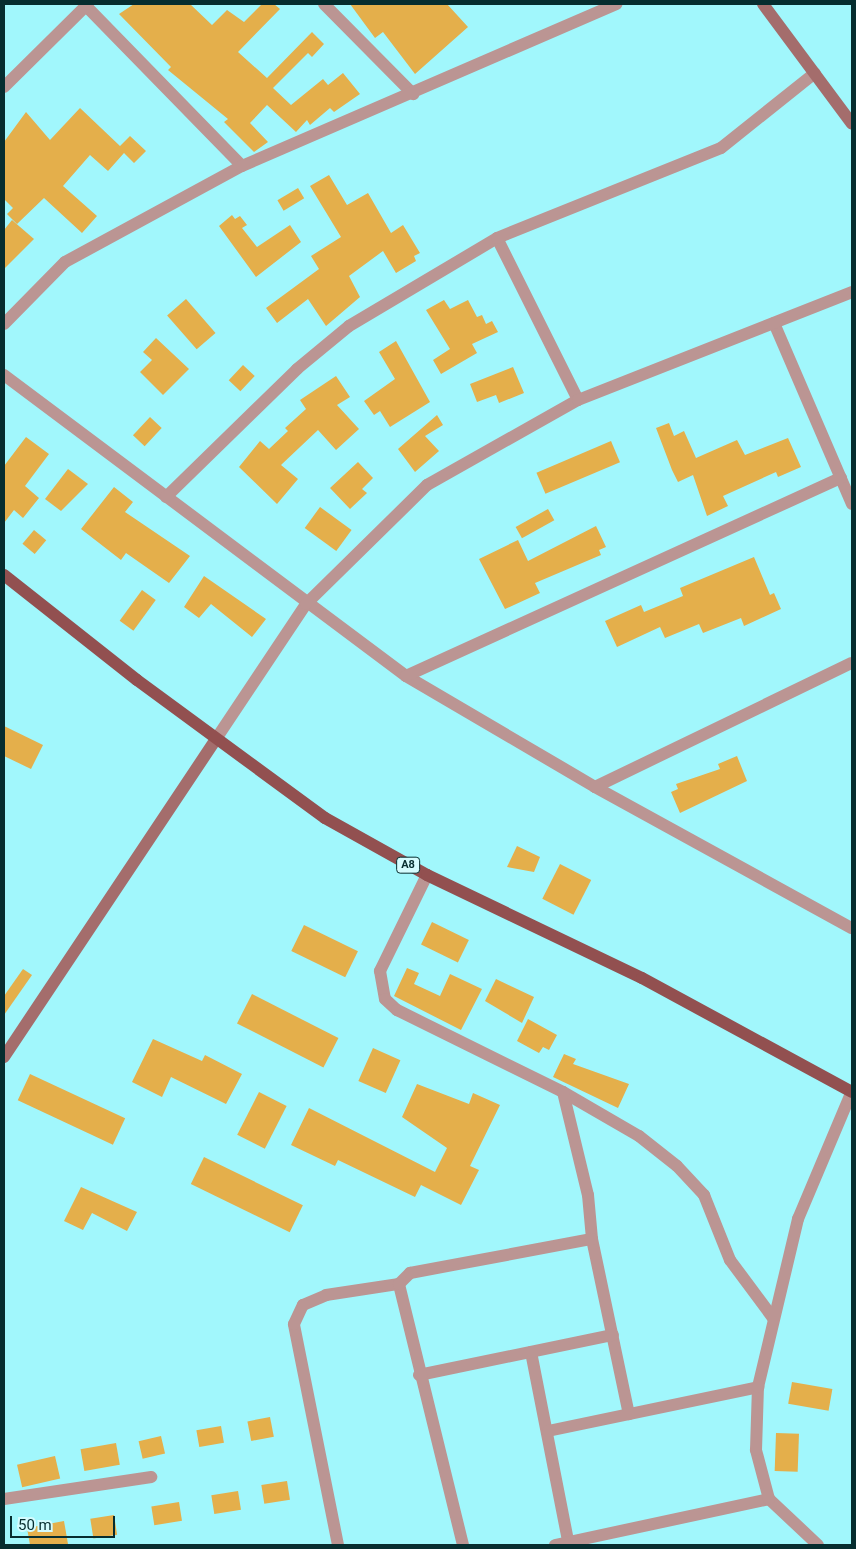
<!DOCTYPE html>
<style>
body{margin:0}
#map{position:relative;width:856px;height:1549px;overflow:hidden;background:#a1f7fc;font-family:Roboto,sans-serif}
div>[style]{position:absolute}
.building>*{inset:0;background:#e4af4b;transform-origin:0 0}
.street>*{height:12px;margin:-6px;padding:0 6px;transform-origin:6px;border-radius:6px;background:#bb9593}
.secondary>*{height:12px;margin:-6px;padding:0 6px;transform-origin:6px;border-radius:6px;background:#a46d6c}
.primary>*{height:12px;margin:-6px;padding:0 6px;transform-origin:6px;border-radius:6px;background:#925050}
span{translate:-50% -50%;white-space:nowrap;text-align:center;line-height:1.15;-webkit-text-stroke:4px #d4fcfe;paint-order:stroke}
.shield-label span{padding:1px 4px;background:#d4fcfe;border:1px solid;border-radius:4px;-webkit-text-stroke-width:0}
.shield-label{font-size:11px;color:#062d2f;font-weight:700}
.frame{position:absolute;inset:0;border:5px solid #062d2f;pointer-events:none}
.scale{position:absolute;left:10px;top:1516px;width:105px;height:22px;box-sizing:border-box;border:2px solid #062d2f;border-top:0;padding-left:6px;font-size:15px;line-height:18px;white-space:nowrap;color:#062d2f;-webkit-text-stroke:4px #d4fcfe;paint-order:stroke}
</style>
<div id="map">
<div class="building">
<i style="clip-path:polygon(134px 4px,190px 4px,212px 25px,227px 10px,244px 22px,262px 4px,274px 4px,280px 9px,238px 52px,267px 78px,312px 32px,324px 44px,312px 57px,308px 53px,273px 88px,291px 105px,323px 79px,328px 85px,343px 73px,360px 94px,334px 112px,330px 108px,310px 125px,307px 120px,296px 132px,267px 105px,250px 123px,268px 142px,254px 152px,224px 122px,228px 119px,168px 70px,171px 67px,119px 14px)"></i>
<i style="clip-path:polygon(350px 4px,447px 4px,468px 27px,415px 74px,383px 32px,375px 38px)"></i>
<i style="clip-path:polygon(80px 108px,120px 146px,130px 136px,146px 151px,134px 163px,124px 153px,108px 171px,90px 155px,63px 186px,97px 216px,82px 233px,44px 198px,17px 224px,7px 214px,13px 208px,4px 199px,4px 142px,26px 112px,50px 140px)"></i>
<i style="clip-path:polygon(329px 175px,347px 205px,368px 193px,391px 233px,403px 225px,420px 253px,414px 256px,416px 261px,396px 273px,383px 251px,349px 276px,360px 297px,326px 326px,308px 299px,277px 323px,266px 308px,319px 269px,311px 256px,341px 237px,310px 186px)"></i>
<i style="left:298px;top:188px;width:12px;height:24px;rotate:59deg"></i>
<i style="clip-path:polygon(232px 215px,235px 219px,240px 216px,247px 225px,242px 228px,257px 247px,290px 225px,301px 242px,256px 277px,219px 226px)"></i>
<i style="clip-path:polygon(12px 220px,34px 239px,4px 269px,4px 230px)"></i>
<i style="left:186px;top:299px;width:45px;height:25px;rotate:49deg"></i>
<i style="clip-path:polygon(444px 300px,450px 309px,468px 300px,477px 317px,482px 315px,486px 324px,492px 321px,498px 332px,472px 344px,477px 353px,441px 374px,433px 360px,450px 349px,426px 310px)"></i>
<i style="clip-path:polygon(156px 338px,189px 369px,163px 395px,140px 372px,152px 360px,143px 352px)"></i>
<i style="clip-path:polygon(396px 341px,430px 402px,390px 427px,380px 411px,374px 415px,364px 401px,395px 379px,379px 352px)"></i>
<i style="left:243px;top:365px;width:16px;height:21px;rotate:43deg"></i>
<i style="clip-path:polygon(513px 367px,524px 393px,499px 403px,496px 395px,477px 402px,470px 384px)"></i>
<i style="clip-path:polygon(336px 376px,350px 397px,337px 405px,359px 429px,336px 450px,318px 430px,281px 465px,298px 479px,277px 504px,239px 467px,260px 441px,269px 449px,288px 431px,285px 428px,306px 409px,300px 400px)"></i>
<i style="clip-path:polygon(437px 415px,443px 425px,425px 436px,439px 451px,415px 472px,398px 449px)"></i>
<i style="left:150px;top:417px;width:16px;height:25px;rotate:43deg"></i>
<i style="clip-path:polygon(669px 423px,674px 436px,684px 431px,696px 458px,737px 440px,745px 455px,788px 438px,801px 467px,778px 477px,776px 472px,723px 496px,728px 506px,707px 516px,693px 475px,678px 482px,672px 470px,656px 428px)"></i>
<i style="clip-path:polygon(26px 437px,49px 454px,25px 486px,39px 498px,23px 518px,14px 510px,4px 523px,4px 466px)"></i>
<i style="left:611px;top:441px;width:23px;height:81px;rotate:67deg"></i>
<i style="clip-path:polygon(358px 462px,373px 478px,362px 489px,367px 493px,350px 509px,330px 488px)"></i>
<i style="clip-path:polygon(68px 469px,88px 484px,61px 511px,45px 499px)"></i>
<i style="clip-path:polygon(114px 487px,133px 502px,125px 512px,190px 556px,169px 583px,126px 553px,121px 560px,81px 529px)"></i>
<i style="left:320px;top:507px;width:39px;height:26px;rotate:36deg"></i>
<i style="left:548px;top:509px;width:13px;height:37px;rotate:61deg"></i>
<i style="clip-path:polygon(596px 526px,606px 547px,599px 550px,601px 555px,535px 583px,540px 593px,505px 609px,479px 559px,518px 540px,528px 561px)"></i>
<i style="left:34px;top:530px;width:16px;height:18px;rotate:40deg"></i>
<i style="clip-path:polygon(754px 557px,770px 595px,774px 593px,781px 609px,744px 626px,741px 618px,703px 633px,699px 624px,665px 638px,660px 627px,617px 647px,605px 621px,641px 605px,644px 612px,683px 596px,680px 588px)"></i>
<i style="clip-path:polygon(204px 576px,266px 619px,252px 637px,211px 604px,199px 618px,184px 607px)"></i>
<i style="left:142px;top:590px;width:17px;height:38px;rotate:36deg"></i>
<i style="clip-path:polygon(4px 726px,43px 745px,31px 769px,4px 756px)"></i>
<i style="clip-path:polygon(737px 756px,747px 781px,680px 813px,671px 792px,678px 789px,676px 784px,720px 769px,718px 764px)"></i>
<i style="clip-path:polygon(517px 846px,540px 857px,534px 872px,507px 867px)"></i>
<i style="left:560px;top:864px;width:35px;height:39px;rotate:27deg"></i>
<i style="left:432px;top:922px;width:41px;height:25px;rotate:26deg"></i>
<i style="left:304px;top:925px;width:60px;height:29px;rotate:26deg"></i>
<i style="clip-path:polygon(407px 968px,419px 973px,414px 984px,440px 996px,450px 974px,482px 989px,461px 1030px,394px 996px)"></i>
<i style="clip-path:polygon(23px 969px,32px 975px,4px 1015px,4px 996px)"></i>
<i style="clip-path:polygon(496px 979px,534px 997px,522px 1023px,485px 1001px)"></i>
<i style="left:252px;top:994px;width:97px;height:33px;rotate:27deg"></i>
<i style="clip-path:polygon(528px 1019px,557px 1035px,549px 1050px,543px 1047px,539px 1053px,517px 1041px)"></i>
<i style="clip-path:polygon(153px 1039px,202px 1061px,205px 1055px,242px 1074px,226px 1104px,171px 1077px,162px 1097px,132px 1082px)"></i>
<i style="left:373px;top:1048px;width:30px;height:36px;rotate:24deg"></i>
<i style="clip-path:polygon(564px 1054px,576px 1059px,573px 1064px,629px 1084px,618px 1108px,553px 1077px)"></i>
<i style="left:30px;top:1074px;width:105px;height:29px;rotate:25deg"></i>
<i style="clip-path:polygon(417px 1084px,469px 1104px,473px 1093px,500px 1105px,470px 1166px,479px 1170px,461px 1205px,421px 1185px,415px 1197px,338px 1160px,335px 1166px,291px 1145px,309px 1108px,435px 1172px,447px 1148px,402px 1117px)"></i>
<i style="left:259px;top:1092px;width:31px;height:48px;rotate:27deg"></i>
<i style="left:204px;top:1157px;width:110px;height:30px;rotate:26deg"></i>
<i style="clip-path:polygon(81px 1187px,137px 1212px,127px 1231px,92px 1213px,83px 1230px,64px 1221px)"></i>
<i style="left:792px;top:1382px;width:41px;height:22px;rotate:10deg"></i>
<i style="left:270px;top:1417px;width:20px;height:23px;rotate:79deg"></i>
<i style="left:221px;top:1426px;width:17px;height:25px;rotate:80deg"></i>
<i style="left:776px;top:1433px;width:23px;height:38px;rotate:2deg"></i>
<i style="left:161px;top:1436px;width:18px;height:23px;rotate:77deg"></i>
<i style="left:116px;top:1443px;width:22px;height:36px;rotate:80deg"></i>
<i style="left:55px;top:1456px;width:23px;height:39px;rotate:77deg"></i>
<i style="left:287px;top:1481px;width:19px;height:26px;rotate:81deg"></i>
<i style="left:238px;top:1491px;width:19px;height:27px;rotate:81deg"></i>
<i style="left:179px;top:1502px;width:19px;height:28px;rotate:81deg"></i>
<i style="left:114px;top:1515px;width:20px;height:24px;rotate:81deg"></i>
<i style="clip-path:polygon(64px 1521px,68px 1544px,30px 1545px,27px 1528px)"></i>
</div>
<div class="street">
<i style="left:324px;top:4px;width:127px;rotate:45.3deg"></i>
<i style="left:86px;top:6px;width:223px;rotate:45.7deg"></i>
<i style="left:4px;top:87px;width:118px;rotate:-44.7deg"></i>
<i style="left:497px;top:238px;width:181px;rotate:63.4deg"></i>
<i style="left:774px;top:323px;width:197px;rotate:66.7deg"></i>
<i style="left:4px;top:324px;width:87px;rotate:-45.5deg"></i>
<i style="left:65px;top:262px;width:201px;rotate:-28.5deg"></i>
<i style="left:242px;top:166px;width:408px;rotate:-23.4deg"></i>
<i style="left:4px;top:375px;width:502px;rotate:36.82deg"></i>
<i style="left:406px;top:676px;width:219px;rotate:30.4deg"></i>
<i style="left:595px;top:787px;width:293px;rotate:28.8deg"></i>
<i style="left:166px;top:497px;width:183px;rotate:-44.3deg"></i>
<i style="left:297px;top:369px;width:67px;rotate:-39.6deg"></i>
<i style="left:349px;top:326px;width:172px;rotate:-30.7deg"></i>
<i style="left:497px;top:238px;width:241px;rotate:-21.9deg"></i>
<i style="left:721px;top:148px;width:120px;rotate:-38.6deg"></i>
<i style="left:406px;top:676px;width:478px;rotate:-24.5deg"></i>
<i style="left:216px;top:739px;width:162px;rotate:-56.3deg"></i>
<i style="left:306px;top:604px;width:170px;rotate:-44.5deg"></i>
<i style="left:427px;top:485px;width:173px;rotate:-29.4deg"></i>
<i style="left:578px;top:400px;width:295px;rotate:-21.5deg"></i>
<i style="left:595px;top:787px;width:285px;rotate:-25.8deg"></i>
<i style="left:427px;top:875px;width:107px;rotate:116.1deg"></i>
<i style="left:380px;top:971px;width:28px;rotate:80deg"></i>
<i style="left:385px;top:999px;width:16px;rotate:43deg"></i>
<i style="left:397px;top:1010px;width:185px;rotate:26.3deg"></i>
<i style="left:563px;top:1092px;width:88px;rotate:30.1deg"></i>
<i style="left:639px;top:1136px;width:48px;rotate:38.3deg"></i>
<i style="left:677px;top:1166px;width:40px;rotate:47deg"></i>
<i style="left:704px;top:1195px;width:70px;rotate:68.2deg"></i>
<i style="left:730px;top:1260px;width:72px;rotate:53.4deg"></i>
<i style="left:563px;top:1092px;width:106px;rotate:76.4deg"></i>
<i style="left:588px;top:1195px;width:44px;rotate:84.8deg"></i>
<i style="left:592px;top:1239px;width:179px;rotate:78.1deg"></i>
<i style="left:531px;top:1352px;width:197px;rotate:78.9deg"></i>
<i style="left:419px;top:1375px;width:198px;rotate:-11.7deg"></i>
<i style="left:548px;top:1431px;width:215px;rotate:-11.8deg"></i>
<i style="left:4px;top:1499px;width:149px;rotate:-8.5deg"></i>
<i style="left:338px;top:1545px;width:225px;rotate:-101.3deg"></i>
<i style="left:294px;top:1324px;width:21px;rotate:-65deg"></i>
<i style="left:303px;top:1305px;width:25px;rotate:-23deg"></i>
<i style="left:326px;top:1295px;width:74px;rotate:-8.6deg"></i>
<i style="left:463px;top:1545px;width:269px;rotate:-103.8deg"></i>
<i style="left:399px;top:1284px;width:16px;rotate:-45deg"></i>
<i style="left:410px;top:1273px;width:185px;rotate:-10.6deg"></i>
<i style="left:555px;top:1545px;width:219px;rotate:-12.1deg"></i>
<i style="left:818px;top:1545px;width:67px;rotate:-136.8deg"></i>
<i style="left:769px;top:1499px;width:51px;rotate:-104.9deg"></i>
<i style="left:756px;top:1450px;width:63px;rotate:-88.2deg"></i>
<i style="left:758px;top:1387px;width:173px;rotate:-76.6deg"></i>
<i style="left:798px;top:1219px;width:139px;rotate:-67.1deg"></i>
</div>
<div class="secondary">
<i style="left:763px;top:4px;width:149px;rotate:53.4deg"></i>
<i style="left:4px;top:1057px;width:382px;rotate:-56.3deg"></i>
</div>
<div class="primary">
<i style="left:4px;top:575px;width:169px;rotate:38.3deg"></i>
<i style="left:137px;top:680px;width:233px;rotate:36.3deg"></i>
<i style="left:325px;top:818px;width:117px;rotate:29.2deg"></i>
<i style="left:427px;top:875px;width:238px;rotate:25.6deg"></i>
<i style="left:642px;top:978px;width:239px;rotate:28.5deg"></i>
</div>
<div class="shield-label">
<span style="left:408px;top:865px">A8</span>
</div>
<div class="frame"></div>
<div class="scale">50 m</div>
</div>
